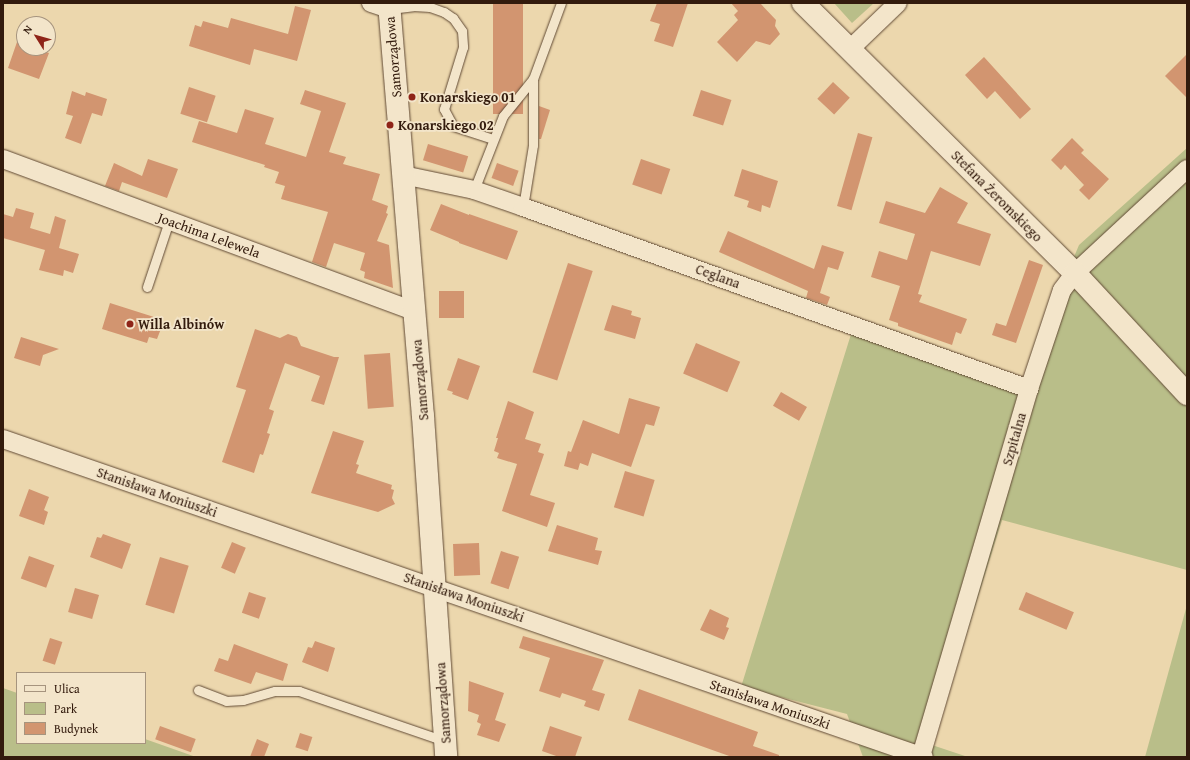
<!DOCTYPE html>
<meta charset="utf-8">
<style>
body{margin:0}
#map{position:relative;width:1190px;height:760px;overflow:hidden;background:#ecd7ad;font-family:"Gentium Book Plus",serif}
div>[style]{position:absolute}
.green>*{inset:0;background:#b9be89}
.building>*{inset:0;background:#d29570;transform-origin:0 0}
.roads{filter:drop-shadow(0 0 1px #614a35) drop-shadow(0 0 1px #614a35)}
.lane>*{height:9px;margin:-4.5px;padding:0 4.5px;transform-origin:4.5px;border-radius:4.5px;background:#f3e5ca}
.street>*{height:18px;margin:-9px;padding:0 9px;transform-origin:9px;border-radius:9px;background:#f3e5ca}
.secondary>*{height:22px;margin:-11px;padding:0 11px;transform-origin:11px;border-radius:11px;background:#f3e5ca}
.dots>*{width:11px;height:11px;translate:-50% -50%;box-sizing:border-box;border:2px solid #f3e5ca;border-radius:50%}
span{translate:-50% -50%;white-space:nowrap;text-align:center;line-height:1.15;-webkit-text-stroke:3.5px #f3e5ca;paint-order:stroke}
.street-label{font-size:14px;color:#331b0d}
.poi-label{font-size:14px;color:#331b0d;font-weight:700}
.left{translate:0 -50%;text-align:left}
.frame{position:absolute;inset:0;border:4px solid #331b0d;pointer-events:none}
.legend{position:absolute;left:16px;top:672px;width:130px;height:72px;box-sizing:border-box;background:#f3e5ca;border:1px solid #a6947e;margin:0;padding:5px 7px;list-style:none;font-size:12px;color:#331b0d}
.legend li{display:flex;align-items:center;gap:8px;height:20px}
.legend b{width:20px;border:1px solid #a6947e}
.north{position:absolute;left:16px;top:16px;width:40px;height:40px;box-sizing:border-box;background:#f3e5ca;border:1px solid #a6947e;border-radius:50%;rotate:307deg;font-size:11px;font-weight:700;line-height:16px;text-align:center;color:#331b0d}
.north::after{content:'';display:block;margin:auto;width:14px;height:18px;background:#8f2418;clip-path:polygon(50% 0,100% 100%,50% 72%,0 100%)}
</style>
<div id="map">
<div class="green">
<i style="clip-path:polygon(834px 3px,874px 3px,852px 23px)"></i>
<i style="clip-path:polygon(1187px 148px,1187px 570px,1002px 520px,932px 745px,968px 757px,863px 757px,847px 714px,741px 687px,852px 331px,1018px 390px,1079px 245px)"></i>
<i style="clip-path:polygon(1187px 605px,1187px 757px,1145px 757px)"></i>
<i style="clip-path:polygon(3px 688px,17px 693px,17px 743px,145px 743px,145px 739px,196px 757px,3px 757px)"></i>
</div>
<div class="building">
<i style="left:493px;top:3px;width:30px;height:111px"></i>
<i style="clip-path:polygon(657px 3px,688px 3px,673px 47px,654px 41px,660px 24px,650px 21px)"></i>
<i style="clip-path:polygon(731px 3px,760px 3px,776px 20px,775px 26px,780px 34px,770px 45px,756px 41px,737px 62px,717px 42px,738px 20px,734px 15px,738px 11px)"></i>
<i style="clip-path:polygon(295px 6px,311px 10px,297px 61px,254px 49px,250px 65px,189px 46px,195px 25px,201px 27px,203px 21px,228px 28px,231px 18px,288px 34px)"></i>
<i style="clip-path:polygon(17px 42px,24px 44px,24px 48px,35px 48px,49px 53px,39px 79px,8px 68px)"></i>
<i style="clip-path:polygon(1187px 54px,1187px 98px,1165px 76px)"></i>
<i style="clip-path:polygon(984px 57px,1031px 109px,1020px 119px,995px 91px,987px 99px,965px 75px)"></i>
<i style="left:833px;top:82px;width:23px;height:23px;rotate:43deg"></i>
<i style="left:189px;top:87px;width:28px;height:28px;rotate:18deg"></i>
<i style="clip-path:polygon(305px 90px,346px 103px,329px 152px,346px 157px,343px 164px,380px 174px,372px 200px,388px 206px,386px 213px,388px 214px,377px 241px,389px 245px,393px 288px,364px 278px,365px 272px,360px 270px,365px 253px,334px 243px,326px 267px,312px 262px,328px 212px,281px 199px,285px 186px,275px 183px,279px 172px,264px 167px,265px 165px,192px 142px,199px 121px,237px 133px,245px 109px,274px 118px,265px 144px,306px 157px,321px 111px,300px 104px)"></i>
<i style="left:701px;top:90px;width:32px;height:27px;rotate:18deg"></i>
<i style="clip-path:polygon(72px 91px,85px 96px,86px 92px,107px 99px,102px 116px,92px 113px,81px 144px,65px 138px,73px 116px,66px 114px)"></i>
<i style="clip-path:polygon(539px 106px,550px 110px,541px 139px,539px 139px)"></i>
<i style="left:858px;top:133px;width:15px;height:76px;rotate:16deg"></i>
<i style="clip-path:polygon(1072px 138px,1084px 150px,1081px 153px,1109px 179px,1089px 200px,1079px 190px,1084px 185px,1065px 165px,1061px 170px,1051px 160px)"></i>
<i style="left:428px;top:144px;width:42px;height:17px;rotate:17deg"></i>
<i style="clip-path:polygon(148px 159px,178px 169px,167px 198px,122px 182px,119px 191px,105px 186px,114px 163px,142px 176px)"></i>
<i style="left:641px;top:159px;width:31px;height:27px;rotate:19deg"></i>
<i style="left:497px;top:163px;width:23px;height:16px;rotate:20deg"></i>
<i style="clip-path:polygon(742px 169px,778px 181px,770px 208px,762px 205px,761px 212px,747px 207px,749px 201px,734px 196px)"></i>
<i style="clip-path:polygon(940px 187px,968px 203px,957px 223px,991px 234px,980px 266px,931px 251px,918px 294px,922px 295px,919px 302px,967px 319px,961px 334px,956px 332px,952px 345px,898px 326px,898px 323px,889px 320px,900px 286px,871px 277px,879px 251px,907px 260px,915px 234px,879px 223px,886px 201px,925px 213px)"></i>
<i style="clip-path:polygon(441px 204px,469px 215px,469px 214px,518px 231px,507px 260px,459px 243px,459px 242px,430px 230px)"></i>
<i style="clip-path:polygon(16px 208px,34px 213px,30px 228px,50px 234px,55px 216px,66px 220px,59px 248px,79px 254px,73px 273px,64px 270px,63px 276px,39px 270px,45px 250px,3px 238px,3px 214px,13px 217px)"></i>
<i style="clip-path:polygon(728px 231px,814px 269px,822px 245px,844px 252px,838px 270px,828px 267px,820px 293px,830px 297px,827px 305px,806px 298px,808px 291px,719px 252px)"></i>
<i style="clip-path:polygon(1029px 260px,1043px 265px,1016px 343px,992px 335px,996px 323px,1006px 326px)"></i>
<i style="left:568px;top:263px;width:26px;height:115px;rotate:18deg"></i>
<i style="left:439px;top:291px;width:25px;height:27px"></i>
<i style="clip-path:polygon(110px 303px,154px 317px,152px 323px,162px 326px,157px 339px,149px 337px,147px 343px,102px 329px)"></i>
<i style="clip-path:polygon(612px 305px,632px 311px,631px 315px,641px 318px,635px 339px,604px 330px)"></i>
<i style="clip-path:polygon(255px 329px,280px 338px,288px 334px,297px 337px,301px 346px,334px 357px,339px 357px,324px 405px,311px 401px,320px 376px,285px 363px,269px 409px,274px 411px,267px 433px,270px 434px,263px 455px,260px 454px,254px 473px,222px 462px,246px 390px,236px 387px)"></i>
<i style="clip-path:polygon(21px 337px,59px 349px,43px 355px,40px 366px,14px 358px)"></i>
<i style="left:696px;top:343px;width:48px;height:33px;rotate:23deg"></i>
<i style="left:390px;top:353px;width:54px;height:26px;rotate:86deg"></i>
<i style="clip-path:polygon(458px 358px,480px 366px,468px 400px,452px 394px,453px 392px,447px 390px)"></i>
<i style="left:781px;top:392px;width:30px;height:16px;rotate:30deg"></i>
<i style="clip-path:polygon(629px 398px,660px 407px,654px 426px,646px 424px,631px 467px,592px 453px,588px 466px,580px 463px,578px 470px,564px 466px,568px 451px,571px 452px,583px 420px,619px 434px)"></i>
<i style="clip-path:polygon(508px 401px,534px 412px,525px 439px,541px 444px,538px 452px,544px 454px,530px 495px,555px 503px,547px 527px,502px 511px,517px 464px,497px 458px,499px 453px,494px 451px,498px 438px,496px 438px)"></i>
<i style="clip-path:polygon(333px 431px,364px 441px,356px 464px,359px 465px,356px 473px,392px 485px,391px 489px,394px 490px,392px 498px,395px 504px,378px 512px,311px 493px)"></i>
<i style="left:625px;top:471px;width:31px;height:38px;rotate:17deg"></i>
<i style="clip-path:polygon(29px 489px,49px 497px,44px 510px,48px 512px,44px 525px,19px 516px)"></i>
<i style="clip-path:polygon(557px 525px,598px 538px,595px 550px,602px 551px,598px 565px,548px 551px)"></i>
<i style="clip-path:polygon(103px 534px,131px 544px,122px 569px,90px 557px,97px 537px,101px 538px)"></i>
<i style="left:232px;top:542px;width:15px;height:28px;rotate:23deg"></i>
<i style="left:479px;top:543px;width:32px;height:26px;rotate:88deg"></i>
<i style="left:501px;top:551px;width:19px;height:34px;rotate:18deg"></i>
<i style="left:29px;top:556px;width:27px;height:24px;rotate:20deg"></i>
<i style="left:160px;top:557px;width:30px;height:50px;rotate:17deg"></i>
<i style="left:75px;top:588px;width:25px;height:25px;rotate:16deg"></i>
<i style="left:249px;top:592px;width:18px;height:22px;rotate:19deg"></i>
<i style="left:1026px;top:592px;width:52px;height:19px;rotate:23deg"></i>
<i style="clip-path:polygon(710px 609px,729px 618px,726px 627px,729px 628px,724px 640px,700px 630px)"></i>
<i style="clip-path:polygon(523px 636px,604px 660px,592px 690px,605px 694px,599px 711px,584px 706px,586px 701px,562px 693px,560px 698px,539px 691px,550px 658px,519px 648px)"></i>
<i style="left:50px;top:638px;width:13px;height:24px;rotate:18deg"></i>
<i style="clip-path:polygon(315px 641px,335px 648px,328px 672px,302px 662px,308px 647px,312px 648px)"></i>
<i style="clip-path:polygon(234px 644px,288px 664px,283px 681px,256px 672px,251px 684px,214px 671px,219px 658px,228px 661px)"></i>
<i style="clip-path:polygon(469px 681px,504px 693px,495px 720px,506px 724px,499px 742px,477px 735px,481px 724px,477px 722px,479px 715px,468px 711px)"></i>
<i style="clip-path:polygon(639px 689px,758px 732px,753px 746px,779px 755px,779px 757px,732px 757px,628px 720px)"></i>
<i style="left:160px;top:726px;width:38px;height:14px;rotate:20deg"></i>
<i style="clip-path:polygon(550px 726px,582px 737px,575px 757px,559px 757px,542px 751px)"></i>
<i style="left:300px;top:733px;width:13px;height:15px;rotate:18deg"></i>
<i style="clip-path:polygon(257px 739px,269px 744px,264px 757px,250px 757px)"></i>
</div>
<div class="roads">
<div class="lane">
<i style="left:390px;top:9px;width:23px;rotate:-7deg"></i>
<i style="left:413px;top:6px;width:17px;rotate:3deg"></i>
<i style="left:430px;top:7px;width:15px;rotate:20deg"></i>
<i style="left:444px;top:12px;width:11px;rotate:34deg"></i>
<i style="left:453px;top:18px;width:16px;rotate:55deg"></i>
<i style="left:462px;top:31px;width:16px;rotate:86deg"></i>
<i style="left:463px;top:47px;width:65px;rotate:107deg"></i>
<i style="left:444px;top:109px;width:19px;rotate:62deg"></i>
<i style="left:453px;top:126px;width:42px;rotate:18deg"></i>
<i style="left:474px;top:190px;width:79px;rotate:-68.6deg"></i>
<i style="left:503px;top:116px;width:48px;rotate:-51deg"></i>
<i style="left:523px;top:207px;width:63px;rotate:-80.8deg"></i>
<i style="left:533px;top:145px;width:66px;rotate:-90deg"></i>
<i style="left:533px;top:79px;width:81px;rotate:-69.8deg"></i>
<i style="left:147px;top:287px;width:70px;rotate:-71.6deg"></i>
<i style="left:198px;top:690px;width:30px;rotate:21deg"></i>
<i style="left:226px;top:701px;width:17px;rotate:-3deg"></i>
<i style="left:243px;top:700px;width:33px;rotate:-16deg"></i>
<i style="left:275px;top:691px;width:24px"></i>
<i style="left:299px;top:691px;width:154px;rotate:18.9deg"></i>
</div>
<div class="street">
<i style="left:371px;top:3px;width:19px;rotate:18deg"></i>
<i style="left:850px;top:49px;width:66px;rotate:-43.8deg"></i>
<i style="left:3px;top:159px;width:438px;rotate:20.3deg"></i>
<i style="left:403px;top:175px;width:73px;rotate:11.9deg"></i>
<i style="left:474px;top:190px;width:52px;rotate:19.1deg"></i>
<i style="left:523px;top:207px;width:538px;rotate:19.78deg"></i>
<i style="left:3px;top:439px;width:974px;rotate:19.05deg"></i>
<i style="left:921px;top:756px;width:383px;rotate:-73.6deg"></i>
<i style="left:1029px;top:389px;width:104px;rotate:-71.6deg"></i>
<i style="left:1062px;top:290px;width:21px;rotate:-53deg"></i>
<i style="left:1075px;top:273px;width:153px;rotate:-42.9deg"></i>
</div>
<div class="secondary">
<i style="left:389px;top:3px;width:414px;rotate:85.3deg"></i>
<i style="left:423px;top:416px;width:342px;rotate:86.1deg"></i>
<i style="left:803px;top:3px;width:383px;rotate:44.8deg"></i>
<i style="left:1075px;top:273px;width:165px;rotate:47.2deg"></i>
</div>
</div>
<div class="dots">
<i style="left:412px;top:97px;background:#8f2418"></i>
<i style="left:390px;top:125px;background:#8f2418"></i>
<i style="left:130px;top:324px;background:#8f2418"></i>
</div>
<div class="street-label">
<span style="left:393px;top:57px;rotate:-95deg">Samorządowa</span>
<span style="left:997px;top:196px;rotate:45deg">Stefana Żeromskiego</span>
<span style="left:209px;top:235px;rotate:20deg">Joachima Lelewela</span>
<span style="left:718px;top:276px;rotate:20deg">Ceglana</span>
<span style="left:420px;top:380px;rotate:-95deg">Samorządowa</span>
<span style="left:1014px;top:439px;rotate:-74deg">Szpitalna</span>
<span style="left:157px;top:492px;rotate:19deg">Stanisława Moniuszki</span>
<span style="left:464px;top:597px;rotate:19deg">Stanisława Moniuszki</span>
<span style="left:443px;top:703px;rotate:-94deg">Samorządowa</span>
<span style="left:770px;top:704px;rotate:19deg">Stanisława Moniuszki</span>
</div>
<div class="poi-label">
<span class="left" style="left:420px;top:97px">Konarskiego 01</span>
<span class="left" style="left:398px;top:125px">Konarskiego 02</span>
<span class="left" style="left:138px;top:324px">Willa Albinów</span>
</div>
<div class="frame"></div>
<ul class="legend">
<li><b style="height:5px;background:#f3e5ca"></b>Ulica</li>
<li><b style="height:11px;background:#b9be89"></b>Park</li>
<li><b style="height:11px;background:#d29570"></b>Budynek</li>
</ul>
<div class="north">N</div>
</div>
